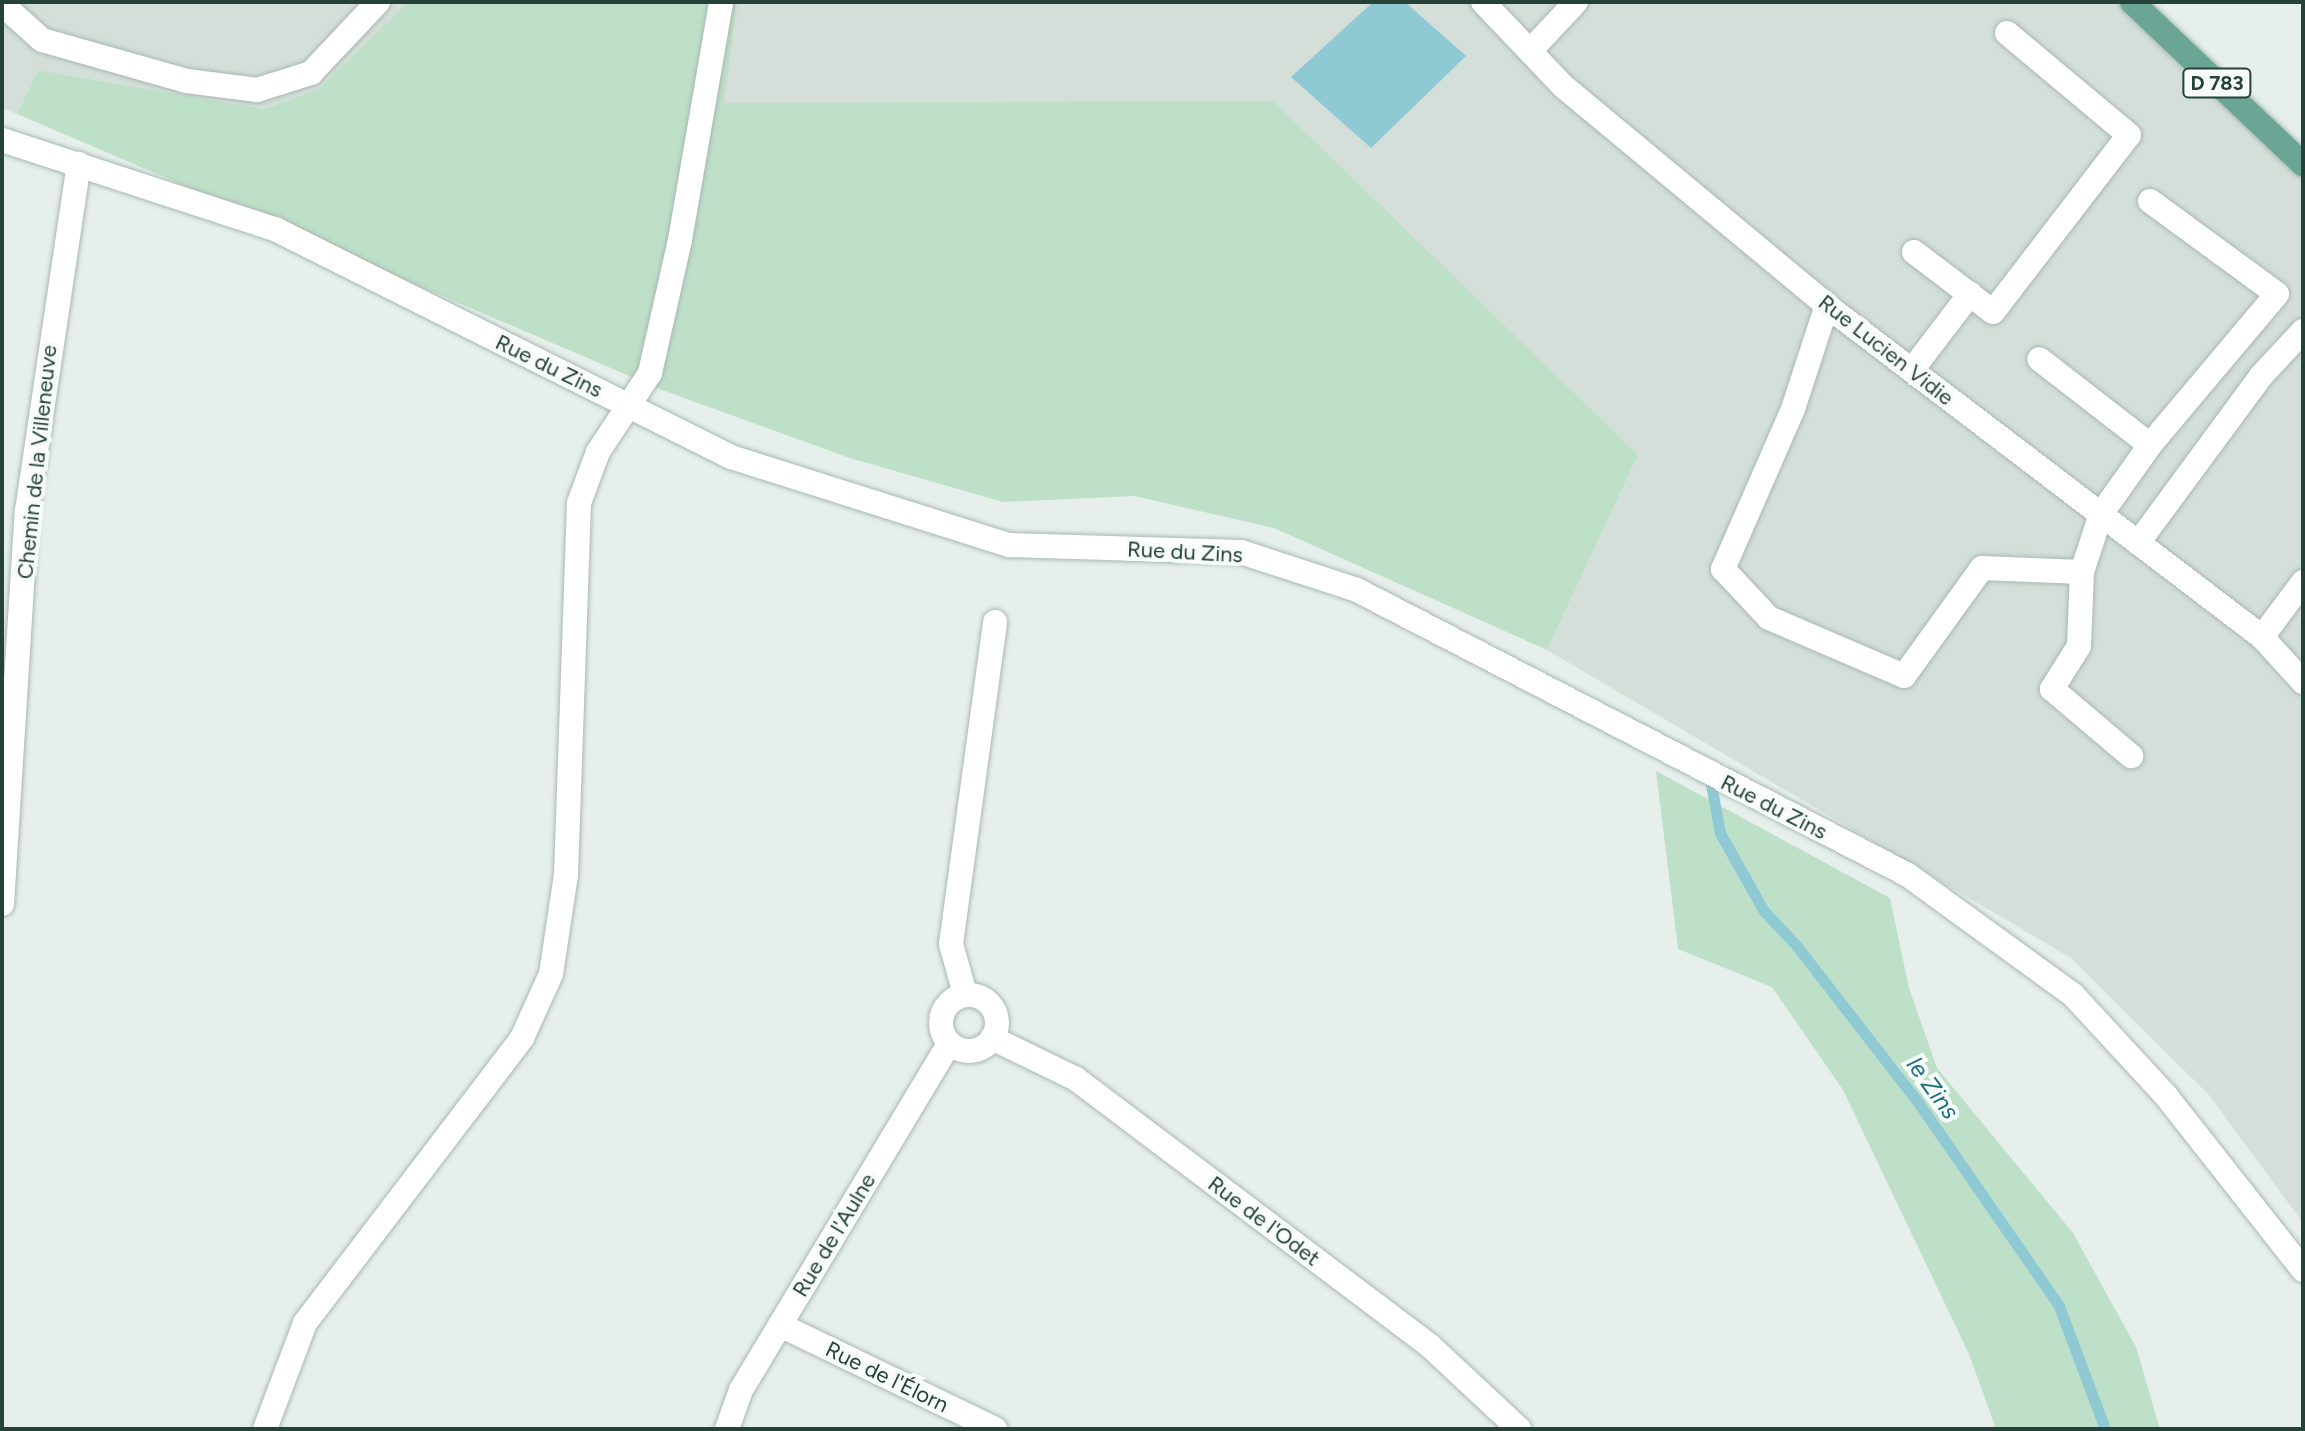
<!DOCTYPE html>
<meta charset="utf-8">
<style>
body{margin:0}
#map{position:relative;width:2305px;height:1431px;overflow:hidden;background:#e6efeb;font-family:Figtree,sans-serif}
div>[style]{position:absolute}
.built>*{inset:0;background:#d4dfda}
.green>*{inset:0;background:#bfe0c8}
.water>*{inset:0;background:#8ec9d4}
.stream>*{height:11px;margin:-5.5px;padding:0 5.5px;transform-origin:5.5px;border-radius:5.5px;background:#8ec9d4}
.roads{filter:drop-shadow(0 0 2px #a8b8b2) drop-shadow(0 0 2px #a8b8b2)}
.minor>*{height:24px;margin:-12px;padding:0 12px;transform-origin:12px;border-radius:12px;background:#fff}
.minor>.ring{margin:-12px;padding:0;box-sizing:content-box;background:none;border:24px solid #fff;border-radius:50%}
.major>*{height:24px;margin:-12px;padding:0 12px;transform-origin:12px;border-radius:12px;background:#6aa596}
span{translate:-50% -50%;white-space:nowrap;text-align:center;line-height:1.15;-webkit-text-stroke:8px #f7fbf9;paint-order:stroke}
.shield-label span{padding:2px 6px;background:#f7fbf9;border:2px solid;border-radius:6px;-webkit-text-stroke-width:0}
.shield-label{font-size:20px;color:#24423a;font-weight:700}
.street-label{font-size:22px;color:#24423a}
.water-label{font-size:24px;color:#1c6f80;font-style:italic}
.frame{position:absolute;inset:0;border:4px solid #24423a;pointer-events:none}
</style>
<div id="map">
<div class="built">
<i style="clip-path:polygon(2px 2px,408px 2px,319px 89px,262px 109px,38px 70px,17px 114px,2px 108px)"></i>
<i style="clip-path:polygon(737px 2px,2132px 2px,2303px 164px,2303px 1223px,2209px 1095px,2071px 958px,1547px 650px,1638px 455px,723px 103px)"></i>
</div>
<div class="green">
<i style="clip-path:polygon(408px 2px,737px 2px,724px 103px,1273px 101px,1638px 455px,1547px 650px,1274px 528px,1134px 496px,1003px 502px,850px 458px,662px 390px,17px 114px,38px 70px,263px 109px,319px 89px)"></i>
<i style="clip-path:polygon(1656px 771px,1890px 898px,1909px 988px,1937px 1068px,2073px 1233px,2136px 1347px,2160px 1429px,1996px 1429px,1969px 1354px,1843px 1090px,1772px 987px,1678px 949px)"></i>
</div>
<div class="water">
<i style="clip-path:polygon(1373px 2px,1405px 2px,1466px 56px,1371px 148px,1291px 77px)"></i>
</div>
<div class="stream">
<i style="left:1711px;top:784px;width:50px;rotate:79.6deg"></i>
<i style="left:1720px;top:833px;width:90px;rotate:60.6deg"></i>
<i style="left:1764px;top:911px;width:47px;rotate:46.7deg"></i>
<i style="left:1796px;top:945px;width:202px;rotate:52.2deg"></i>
<i style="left:1920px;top:1105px;width:244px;rotate:55.3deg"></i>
<i style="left:2059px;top:1306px;width:131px;rotate:69.5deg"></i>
</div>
<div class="roads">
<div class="minor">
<i style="left:1483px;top:2px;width:117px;rotate:46.4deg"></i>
<i style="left:1564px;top:87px;width:357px;rotate:39.7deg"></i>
<i style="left:1839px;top:315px;width:532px;rotate:37.28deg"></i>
<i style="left:2262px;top:637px;width:61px;rotate:47.7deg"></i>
<i style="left:2px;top:4px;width:54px;rotate:42deg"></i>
<i style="left:42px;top:40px;width:151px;rotate:15.8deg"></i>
<i style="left:187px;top:81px;width:71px;rotate:7.3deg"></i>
<i style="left:257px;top:90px;width:57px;rotate:-17.5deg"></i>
<i style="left:311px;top:73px;width:98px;rotate:-46.7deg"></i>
<i style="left:1530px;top:51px;width:67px;rotate:-46.8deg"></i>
<i style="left:2px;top:140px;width:287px;rotate:18.1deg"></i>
<i style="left:275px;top:229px;width:510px;rotate:26.57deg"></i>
<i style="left:731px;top:457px;width:292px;rotate:17.6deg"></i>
<i style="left:1009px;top:545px;width:232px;rotate:1.7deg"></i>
<i style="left:1241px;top:552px;width:122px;rotate:18.1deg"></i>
<i style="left:1357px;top:590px;width:620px;rotate:27.35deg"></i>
<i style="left:1908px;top:875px;width:204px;rotate:36deg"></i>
<i style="left:2073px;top:995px;width:139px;rotate:47.3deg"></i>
<i style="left:2167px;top:1097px;width:220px;rotate:51.8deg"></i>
<i style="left:2150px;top:201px;width:157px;rotate:36.2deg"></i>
<i style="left:2277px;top:294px;width:197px;rotate:130.1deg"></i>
<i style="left:1914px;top:252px;width:99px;rotate:37.2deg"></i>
<i style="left:1993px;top:312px;width:223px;rotate:-52.5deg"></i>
<i style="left:2129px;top:135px;width:159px;rotate:-140.1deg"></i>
<i style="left:1827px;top:305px;width:109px;rotate:108.1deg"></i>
<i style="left:1793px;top:409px;width:175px;rotate:113.6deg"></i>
<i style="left:1723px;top:569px;width:67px;rotate:46.8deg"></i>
<i style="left:1769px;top:618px;width:147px;rotate:23.2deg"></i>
<i style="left:1904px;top:676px;width:133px;rotate:-54.2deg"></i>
<i style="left:1982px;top:568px;width:100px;rotate:2.3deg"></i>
<i style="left:2082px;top:572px;width:61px;rotate:-71.9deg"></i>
<i style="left:2101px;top:514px;width:85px;rotate:-54.6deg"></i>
<i style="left:2150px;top:445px;width:140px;rotate:-142.2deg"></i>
<i style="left:1912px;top:370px;width:96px;rotate:-52.7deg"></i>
<i style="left:2138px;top:543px;width:207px;rotate:-53.6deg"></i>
<i style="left:2261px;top:376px;width:62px;rotate:-47deg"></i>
<i style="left:2082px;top:572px;width:74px;rotate:92.3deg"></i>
<i style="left:2079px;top:646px;width:51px;rotate:122.1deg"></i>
<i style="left:2052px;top:689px;width:104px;rotate:40.3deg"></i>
<i style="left:2262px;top:637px;width:69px;rotate:-53.3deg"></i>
<i style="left:2px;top:904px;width:394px;rotate:-86.4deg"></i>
<i style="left:27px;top:511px;width:351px;rotate:-81.5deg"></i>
<i style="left:965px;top:994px;width:52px;rotate:-105.6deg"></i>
<i style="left:951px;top:944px;width:325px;rotate:-82.2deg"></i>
<i class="ring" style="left:941px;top:995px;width:32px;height:32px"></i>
<i style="left:992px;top:1038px;width:93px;rotate:26deg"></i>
<i style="left:1076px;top:1079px;width:443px;rotate:37deg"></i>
<i style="left:1430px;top:1346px;width:122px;rotate:43deg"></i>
<i style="left:780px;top:1325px;width:239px;rotate:25.8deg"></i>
<i style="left:265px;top:1429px;width:113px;rotate:-69.3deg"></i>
<i style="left:305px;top:1323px;width:358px;rotate:-52.7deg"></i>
<i style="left:522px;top:1038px;width:70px;rotate:-65.6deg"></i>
<i style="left:551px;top:974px;width:100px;rotate:-81.4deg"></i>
<i style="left:566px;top:875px;width:372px;rotate:-88deg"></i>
<i style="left:579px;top:503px;width:54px;rotate:-69.6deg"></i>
<i style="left:598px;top:452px;width:95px;rotate:-56.6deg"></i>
<i style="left:650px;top:373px;width:136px;rotate:-77.3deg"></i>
<i style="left:680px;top:240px;width:242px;rotate:-80.2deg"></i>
<i style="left:727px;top:1429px;width:41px;rotate:-70.3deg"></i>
<i style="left:741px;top:1390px;width:404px;rotate:-59deg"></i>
</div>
<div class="major">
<i style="left:2132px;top:2px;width:236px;rotate:43.5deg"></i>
</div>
</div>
<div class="shield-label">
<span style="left:2217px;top:83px">D 783</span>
</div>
<div class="street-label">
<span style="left:1886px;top:350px;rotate:38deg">Rue Lucien Vidie</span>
<span style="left:549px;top:366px;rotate:26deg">Rue du Zins</span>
<span style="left:37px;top:462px;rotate:-84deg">Chemin de la Villeneuve</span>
<span style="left:1185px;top:552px;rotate:3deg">Rue du Zins</span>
<span style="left:1774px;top:807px;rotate:27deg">Rue du Zins</span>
<span style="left:1264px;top:1221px;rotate:37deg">Rue de l'Odet</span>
<span style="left:834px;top:1235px;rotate:-59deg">Rue de l'Aulne</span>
<span style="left:887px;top:1377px;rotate:26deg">Rue de l'Élorn</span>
</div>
<div class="water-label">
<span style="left:1933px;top:1088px;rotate:54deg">le Zins</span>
</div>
<div class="frame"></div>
</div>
